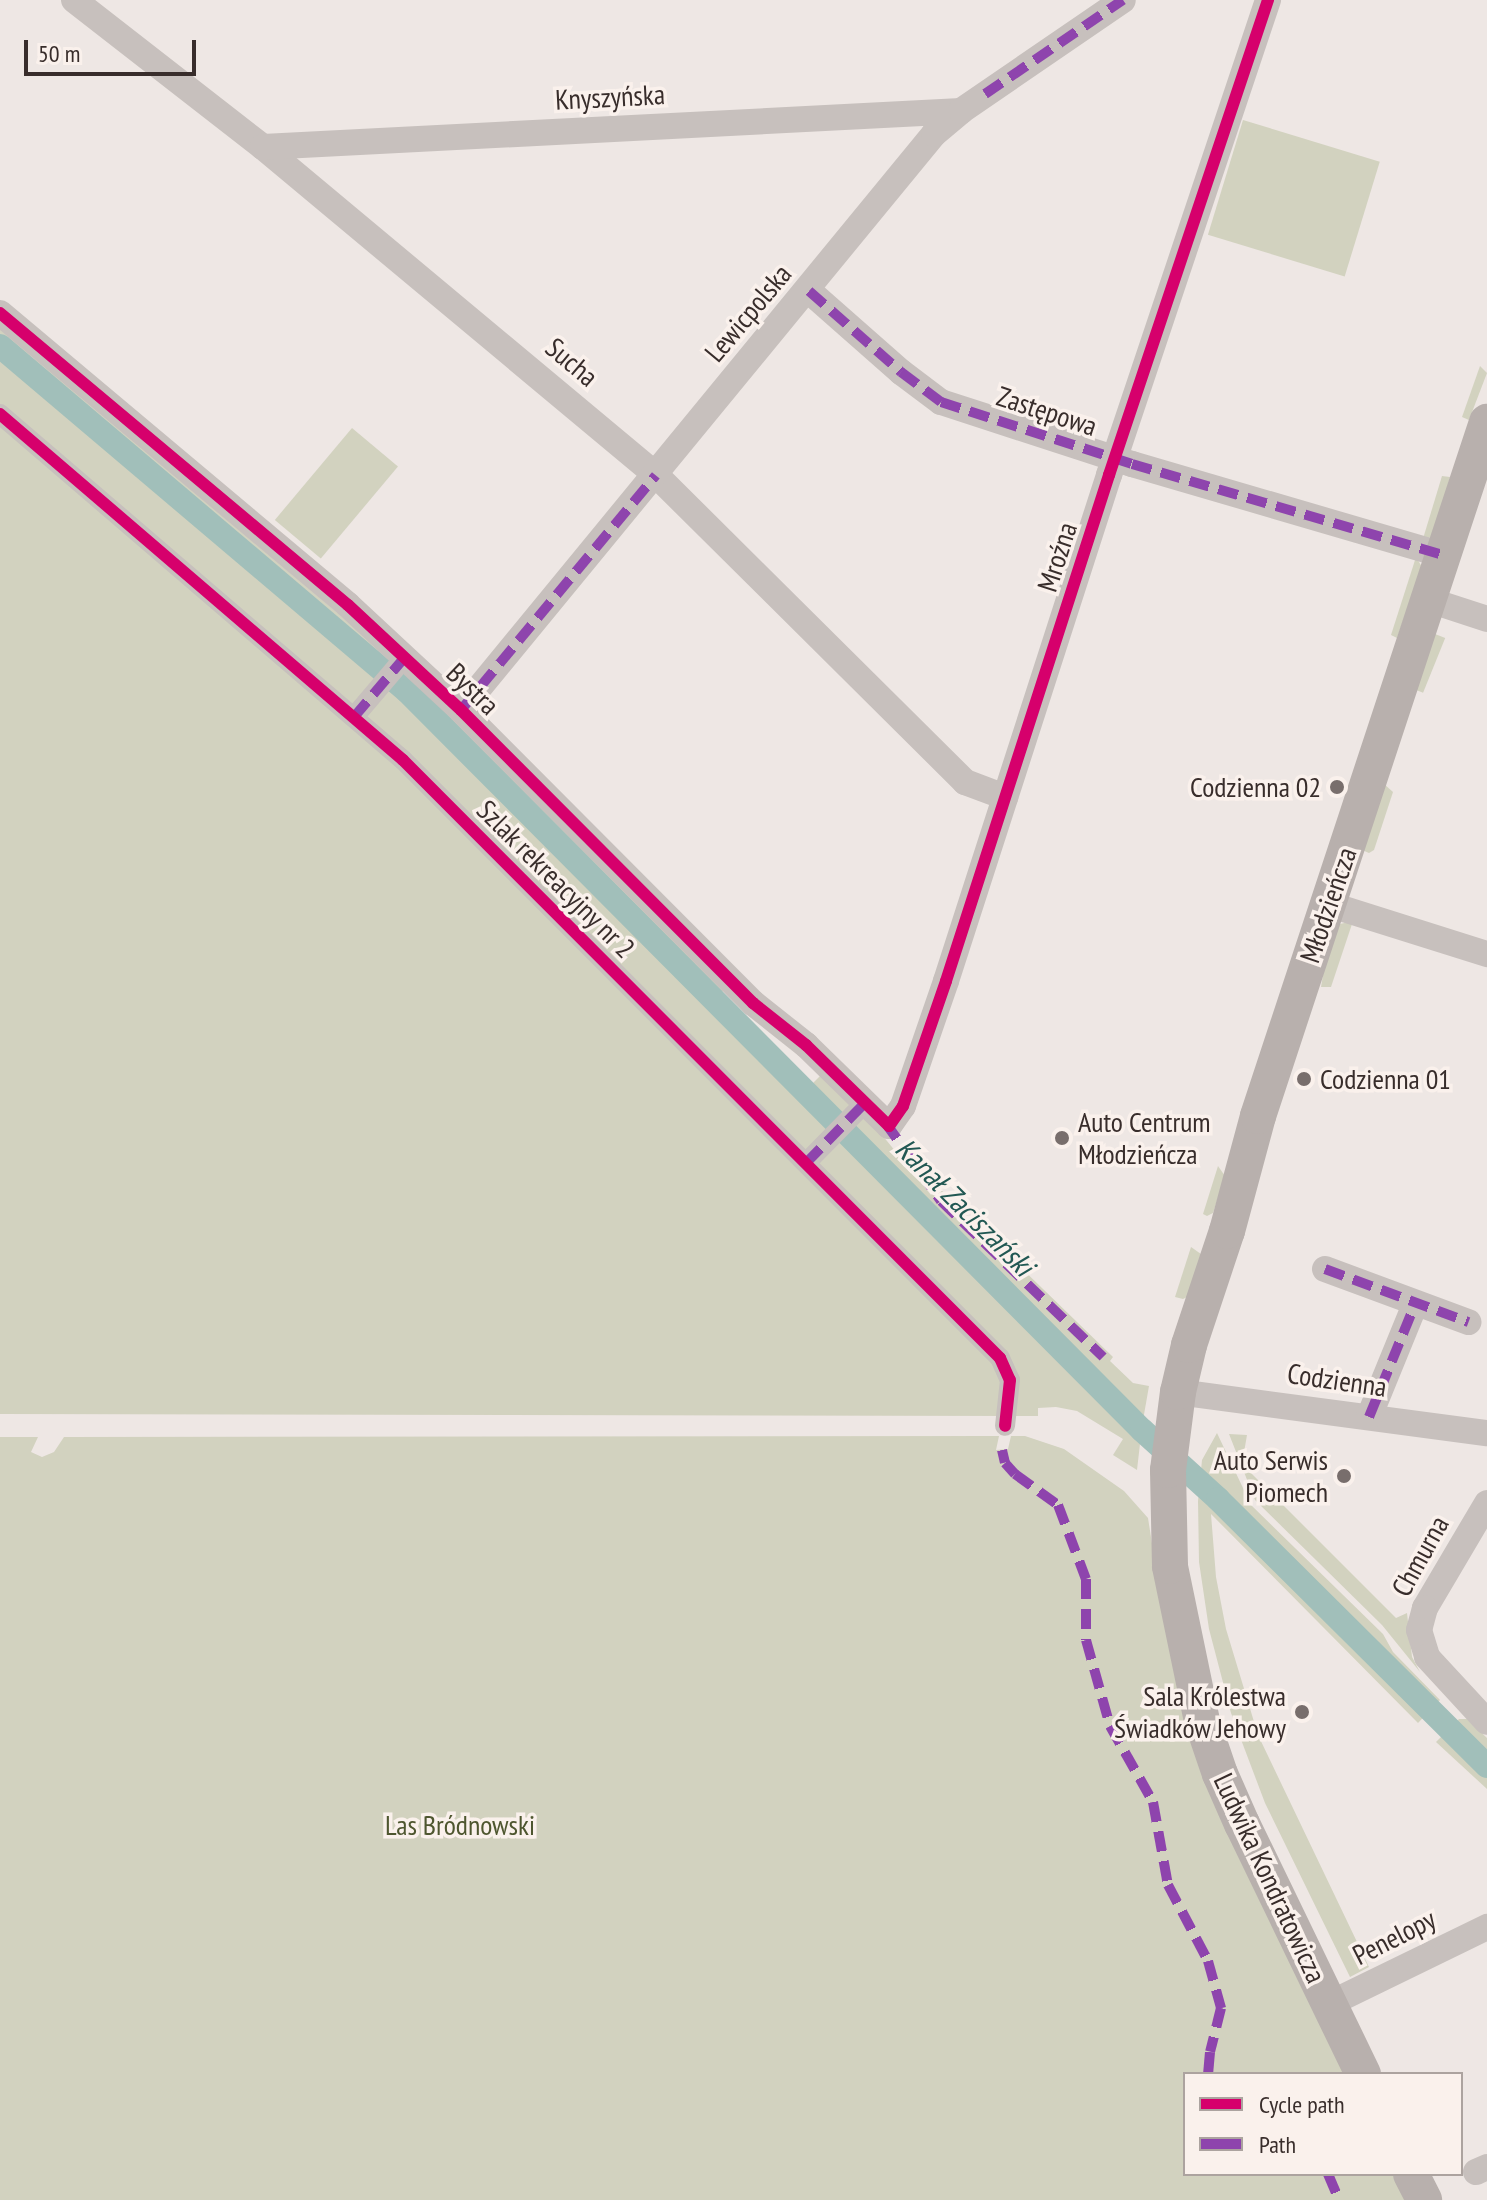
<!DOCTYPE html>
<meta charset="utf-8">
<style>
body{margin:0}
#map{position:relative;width:1487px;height:2200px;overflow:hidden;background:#eee7e4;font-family:"PT Sans Narrow",sans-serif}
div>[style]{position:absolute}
.green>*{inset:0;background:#d2d2bf;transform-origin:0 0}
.canal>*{height:24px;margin:-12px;padding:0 12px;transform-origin:12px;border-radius:12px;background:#a1bfba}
.pedestrian>*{height:20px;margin:-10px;padding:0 10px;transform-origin:10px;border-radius:10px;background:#c7c0bd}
.minor>*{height:26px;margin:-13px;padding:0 13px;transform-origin:13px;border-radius:13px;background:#c7c0bd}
.secondary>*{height:36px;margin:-18px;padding:0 18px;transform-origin:18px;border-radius:18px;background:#b8b0ad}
.quiet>*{height:10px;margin-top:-5px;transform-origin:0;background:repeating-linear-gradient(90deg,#8e44ad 0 20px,transparent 0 30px)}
.cycleway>*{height:12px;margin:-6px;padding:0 6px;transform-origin:6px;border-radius:6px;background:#d6006c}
.dots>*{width:22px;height:22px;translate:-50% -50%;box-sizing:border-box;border:4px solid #faf1ec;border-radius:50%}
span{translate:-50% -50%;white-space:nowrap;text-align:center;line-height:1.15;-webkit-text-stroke:7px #faf1ec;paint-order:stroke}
.street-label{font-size:28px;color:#382d2b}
.poi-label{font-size:28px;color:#382d2b}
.right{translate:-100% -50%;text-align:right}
.left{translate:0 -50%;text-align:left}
.park-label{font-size:28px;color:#4e562f}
.water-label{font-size:30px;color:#225853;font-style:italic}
.legend{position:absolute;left:1183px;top:2072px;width:280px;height:104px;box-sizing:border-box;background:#faf1ec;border:2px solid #aca39f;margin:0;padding:10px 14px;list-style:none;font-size:24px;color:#382d2b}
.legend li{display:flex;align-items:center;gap:16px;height:40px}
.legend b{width:40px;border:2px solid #aca39f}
.scale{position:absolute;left:24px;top:40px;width:172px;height:36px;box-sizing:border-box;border:4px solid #382d2b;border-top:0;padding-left:10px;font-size:24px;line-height:28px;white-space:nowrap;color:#382d2b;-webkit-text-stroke:6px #faf1ec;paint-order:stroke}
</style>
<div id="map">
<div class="green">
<i style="left:1243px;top:120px;width:143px;height:120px;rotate:17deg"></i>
<i style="clip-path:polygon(0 325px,393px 660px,386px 668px,0 341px)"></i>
<i style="clip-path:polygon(0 351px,404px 694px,1141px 1435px,1137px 1470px,1113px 1455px,1123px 1439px,1077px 1411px,1056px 1407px,1038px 1408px,1038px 1416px,0 1414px)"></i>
<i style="clip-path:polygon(1480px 366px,1487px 373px,1469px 420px,1462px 417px)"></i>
<i style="left:352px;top:428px;width:60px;height:120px;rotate:40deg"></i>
<i style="clip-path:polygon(1442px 476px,1450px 477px,1434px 535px,1422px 542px)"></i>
<i style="clip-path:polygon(1416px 557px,1422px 567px,1397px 638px,1391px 635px)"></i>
<i style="left:1435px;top:634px;width:11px;height:59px;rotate:22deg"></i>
<i style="clip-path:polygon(404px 670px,727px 987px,718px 996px,810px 1086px,823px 1073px,854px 1103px,838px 1119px,397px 678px)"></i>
<i style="clip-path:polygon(1384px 784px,1393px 792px,1374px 850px,1369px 853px,1362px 850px)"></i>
<i style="clip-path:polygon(1353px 921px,1331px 987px,1321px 987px,1329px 939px,1340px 924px)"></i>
<i style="clip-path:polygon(865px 1114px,931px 1195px,938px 1187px,1113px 1357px,1110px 1361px,1133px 1383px,1149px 1386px,1142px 1426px,849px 1130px)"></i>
<i style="clip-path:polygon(1218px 1166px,1225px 1176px,1213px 1213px,1207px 1216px,1203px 1214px)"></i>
<i style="clip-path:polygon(1191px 1247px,1201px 1254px,1187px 1297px,1183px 1299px,1175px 1297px)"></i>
<i style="clip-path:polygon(1217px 1433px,1251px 1505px,1383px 1634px,1393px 1652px,1440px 1700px,1418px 1723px,1211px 1514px,1216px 1577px,1226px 1629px,1258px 1735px,1369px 1967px,1350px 1977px,1265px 1803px,1231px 1713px,1209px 1629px,1199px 1562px,1198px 1501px,1202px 1460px)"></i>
<i style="clip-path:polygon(1229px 1434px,1247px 1435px,1242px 1464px,1396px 1618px,1407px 1613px,1412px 1657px,1420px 1672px,1382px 1625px,1255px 1500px)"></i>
<i style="clip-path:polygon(999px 1436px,996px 1450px,1008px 1449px,1011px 1436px,1025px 1436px,1064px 1449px,1124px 1491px,1148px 1518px,1156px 1569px,1348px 2074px,1185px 2074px,1185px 2174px,1397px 2174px,1410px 2200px,0 2200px,0 1437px,38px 1437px,31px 1452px,42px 1457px,54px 1452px,64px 1437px)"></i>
<i style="clip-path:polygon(1459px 1719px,1467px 1719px,1487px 1738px,1487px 1789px,1436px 1742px)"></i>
</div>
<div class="canal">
<i style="left:0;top:346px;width:534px;rotate:40.29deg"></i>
<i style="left:407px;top:691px;width:1042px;rotate:45.16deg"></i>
<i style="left:1142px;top:1430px;width:103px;rotate:42.2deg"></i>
<i style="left:1218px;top:1499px;width:379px;rotate:44.8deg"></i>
</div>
<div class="pedestrian">
<i style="left:0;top:414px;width:531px;rotate:40.65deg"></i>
<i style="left:403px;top:760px;width:845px;rotate:45.05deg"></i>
<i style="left:1000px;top:1358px;width:24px;rotate:66deg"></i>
<i style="left:1010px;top:1380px;width:46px;rotate:96.2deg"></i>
<i style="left:354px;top:717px;width:79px;rotate:-49.6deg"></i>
<i style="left:806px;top:1163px;width:84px;rotate:-45.5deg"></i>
</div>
<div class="minor">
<i style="left:74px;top:0;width:239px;rotate:37.9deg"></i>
<i style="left:263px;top:147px;width:512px;rotate:39.85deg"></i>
<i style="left:656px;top:475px;width:436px;rotate:44.8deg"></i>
<i style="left:965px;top:782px;width:43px;rotate:20.6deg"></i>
<i style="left:263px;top:147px;width:699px;rotate:-2.95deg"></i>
<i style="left:809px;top:291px;width:123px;rotate:41.4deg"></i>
<i style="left:901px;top:372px;width:50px;rotate:36.9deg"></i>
<i style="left:941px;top:402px;width:201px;rotate:18deg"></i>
<i style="left:1132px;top:464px;width:324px;rotate:16.3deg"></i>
<i style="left:0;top:313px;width:454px;rotate:40deg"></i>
<i style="left:348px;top:605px;width:154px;rotate:42.9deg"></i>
<i style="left:461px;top:710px;width:414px;rotate:45.1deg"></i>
<i style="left:753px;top:1003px;width:68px;rotate:38.4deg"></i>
<i style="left:806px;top:1045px;width:116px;rotate:44.3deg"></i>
<i style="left:889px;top:1126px;width:24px;rotate:-55deg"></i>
<i style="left:903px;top:1106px;width:132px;rotate:-71deg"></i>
<i style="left:946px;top:981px;width:532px;rotate:-72.14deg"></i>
<i style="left:1109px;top:475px;width:501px;rotate:-71.49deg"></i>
<i style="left:1429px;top:600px;width:61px;rotate:18.1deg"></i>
<i style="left:461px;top:710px;width:745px;rotate:-50.61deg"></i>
<i style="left:934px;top:134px;width:35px;rotate:-40deg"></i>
<i style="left:961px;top:111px;width:196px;rotate:-34.4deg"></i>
<i style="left:1328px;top:904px;width:167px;rotate:17.5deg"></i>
<i style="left:1325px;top:1269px;width:153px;rotate:20.3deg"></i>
<i style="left:1178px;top:1392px;width:312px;rotate:7.6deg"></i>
<i style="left:1369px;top:1417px;width:122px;rotate:-67.8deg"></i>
<i style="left:1487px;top:1503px;width:122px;rotate:120.6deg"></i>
<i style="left:1425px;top:1608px;width:23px;rotate:105deg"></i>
<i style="left:1419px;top:1630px;width:28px;rotate:73deg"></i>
<i style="left:1427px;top:1657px;width:88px;rotate:47.3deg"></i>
<i style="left:1329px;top:2004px;width:176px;rotate:-26deg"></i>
<i style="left:1476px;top:2172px;width:12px;rotate:-24deg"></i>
</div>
<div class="secondary">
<i style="left:1363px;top:2074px;width:278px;rotate:-115.8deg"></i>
<i style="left:1242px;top:1824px;width:55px;rotate:-113.7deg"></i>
<i style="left:1220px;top:1774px;width:56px;rotate:-108.8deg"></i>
<i style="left:1202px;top:1721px;width:158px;rotate:-101.7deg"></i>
<i style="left:1170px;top:1566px;width:96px;rotate:-91.2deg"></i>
<i style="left:1168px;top:1470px;width:79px;rotate:-82.7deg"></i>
<i style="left:1178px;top:1392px;width:48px;rotate:-76.8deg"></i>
<i style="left:1189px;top:1345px;width:120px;rotate:-71.6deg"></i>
<i style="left:1227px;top:1231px;width:119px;rotate:-74.9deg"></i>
<i style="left:1258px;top:1116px;width:731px;rotate:-71.74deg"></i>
<i style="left:1411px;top:2174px;width:29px;rotate:63deg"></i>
</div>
<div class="quiet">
<i style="left:985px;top:94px;width:167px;rotate:-34.3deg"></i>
<i style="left:809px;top:291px;width:123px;rotate:41.4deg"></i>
<i style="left:901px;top:372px;width:50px;rotate:36.9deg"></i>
<i style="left:941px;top:402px;width:201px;rotate:18deg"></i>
<i style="left:1132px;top:464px;width:324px;rotate:16.3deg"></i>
<i style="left:461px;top:710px;width:305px;rotate:-50.3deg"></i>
<i style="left:354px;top:717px;width:79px;rotate:-49.6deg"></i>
<i style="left:885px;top:1122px;width:97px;rotate:54.7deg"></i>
<i style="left:941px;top:1201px;width:225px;rotate:43.9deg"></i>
<i style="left:806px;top:1163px;width:84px;rotate:-45.5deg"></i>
<i style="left:1325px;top:1269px;width:153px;rotate:20.3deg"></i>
<i style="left:1369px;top:1417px;width:122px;rotate:-67.8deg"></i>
<i style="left:1002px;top:1450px;width:13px;rotate:77deg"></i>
<i style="left:1005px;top:1463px;width:15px;rotate:48deg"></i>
<i style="left:1015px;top:1474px;width:53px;rotate:35.8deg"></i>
<i style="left:1058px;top:1505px;width:79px;rotate:69.3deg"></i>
<i style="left:1086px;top:1579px;width:61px;rotate:90deg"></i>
<i style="left:1086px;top:1640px;width:89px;rotate:74.4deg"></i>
<i style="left:1110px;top:1726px;width:87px;rotate:60.5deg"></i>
<i style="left:1153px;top:1802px;width:84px;rotate:79.8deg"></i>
<i style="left:1168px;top:1885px;width:86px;rotate:62.2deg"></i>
<i style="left:1208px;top:1961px;width:49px;rotate:74.5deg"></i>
<i style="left:1221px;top:2008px;width:45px;rotate:104deg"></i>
<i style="left:1210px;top:2052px;width:22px;rotate:95deg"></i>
<i style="left:1328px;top:2174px;width:28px;rotate:67deg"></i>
</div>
<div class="cycleway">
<i style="left:0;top:313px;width:454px;rotate:40deg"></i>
<i style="left:348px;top:605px;width:154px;rotate:42.9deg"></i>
<i style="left:461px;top:710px;width:414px;rotate:45.1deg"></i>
<i style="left:753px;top:1003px;width:68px;rotate:38.4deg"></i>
<i style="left:806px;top:1045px;width:116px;rotate:44.3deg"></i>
<i style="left:889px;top:1126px;width:24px;rotate:-55deg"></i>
<i style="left:903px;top:1106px;width:132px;rotate:-71deg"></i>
<i style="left:946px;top:981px;width:532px;rotate:-72.14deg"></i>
<i style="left:1109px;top:475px;width:501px;rotate:-71.49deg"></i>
<i style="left:0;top:414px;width:531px;rotate:40.65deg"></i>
<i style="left:403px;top:760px;width:845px;rotate:45.05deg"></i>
<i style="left:1000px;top:1358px;width:24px;rotate:66deg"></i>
<i style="left:1010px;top:1380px;width:46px;rotate:96.2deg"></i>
</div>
<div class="dots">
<i style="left:1337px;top:787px;background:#786e6c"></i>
<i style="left:1304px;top:1079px;background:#786e6c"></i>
<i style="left:1062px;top:1138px;background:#786e6c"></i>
<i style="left:1344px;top:1476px;background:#786e6c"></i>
<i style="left:1302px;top:1712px;background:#786e6c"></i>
</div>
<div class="street-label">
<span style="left:610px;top:97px;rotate:-3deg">Knyszyńska</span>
<span style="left:748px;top:313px;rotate:-50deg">Lewicpolska</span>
<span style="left:572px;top:362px;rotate:40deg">Sucha</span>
<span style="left:1047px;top:411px;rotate:18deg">Zastępowa</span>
<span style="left:1057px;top:557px;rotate:-72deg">Mroźna</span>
<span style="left:473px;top:689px;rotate:44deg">Bystra</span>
<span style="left:556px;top:879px;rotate:45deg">Szlak rekreacyjny nr 2</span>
<span style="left:1328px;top:905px;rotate:-71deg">Młodzieńcza</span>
<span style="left:1337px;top:1380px;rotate:8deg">Codzienna</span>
<span style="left:1420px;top:1556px;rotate:-61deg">Chmurna</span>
<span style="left:1270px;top:1878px;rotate:65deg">Ludwika Kondratowicza</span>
<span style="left:1394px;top:1937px;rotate:-27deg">Penelopy</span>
</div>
<div class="poi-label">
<span class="right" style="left:1321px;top:787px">Codzienna 02</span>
<span class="left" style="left:1320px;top:1079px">Codzienna 01</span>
<span class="left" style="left:1078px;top:1138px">Auto Centrum<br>Młodzieńcza</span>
<span class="right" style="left:1328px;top:1476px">Auto Serwis<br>Piomech</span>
<span class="right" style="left:1286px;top:1712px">Sala Królestwa<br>Świadków Jehowy</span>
</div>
<div class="park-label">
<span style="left:460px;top:1825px">Las Bródnowski</span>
</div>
<div class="water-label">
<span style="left:965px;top:1207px;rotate:45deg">Kanał Zaciszański</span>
</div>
<ul class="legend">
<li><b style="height:10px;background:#d6006c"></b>Cycle path</li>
<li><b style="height:10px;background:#8e44ad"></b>Path</li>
</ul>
<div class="scale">50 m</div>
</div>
